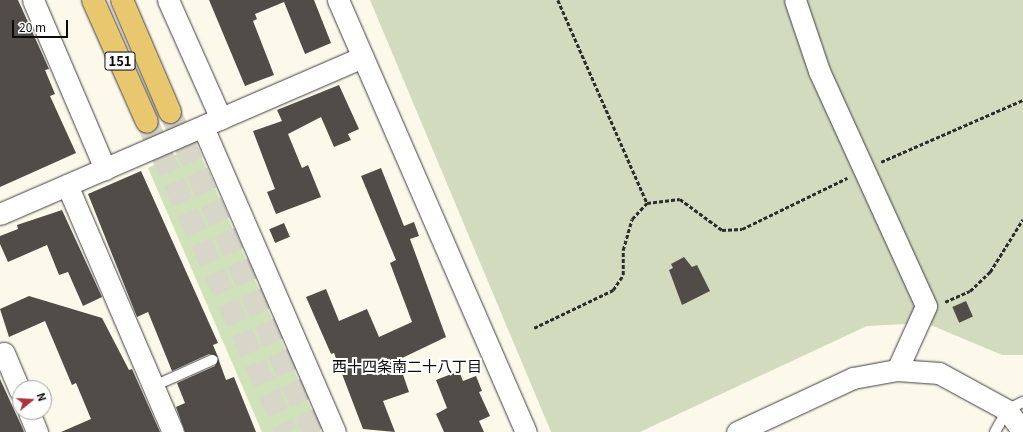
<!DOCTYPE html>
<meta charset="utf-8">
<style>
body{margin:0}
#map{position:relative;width:1023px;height:432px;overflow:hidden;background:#fcf9eb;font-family:Georgia,"Noto Sans JP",serif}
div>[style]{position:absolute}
.green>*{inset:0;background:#cfe2b9}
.cemetery>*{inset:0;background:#d3dbbf}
.building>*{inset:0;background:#524c48;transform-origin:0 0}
.primary-tunnel>*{height:22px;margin-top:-11px;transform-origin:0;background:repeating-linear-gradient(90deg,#d8d5c9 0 22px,transparent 0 33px)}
.path>*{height:2.5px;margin-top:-1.25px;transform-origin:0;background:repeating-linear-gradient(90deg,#2d2d2d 0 4px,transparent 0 6px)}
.roads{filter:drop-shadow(0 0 1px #3e3e3e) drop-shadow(0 0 1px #3e3e3e)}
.service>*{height:10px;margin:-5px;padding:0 5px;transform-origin:5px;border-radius:5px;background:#fff}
.minor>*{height:21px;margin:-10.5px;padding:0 10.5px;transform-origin:10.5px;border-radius:10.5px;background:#fff}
.primary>*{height:22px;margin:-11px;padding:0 11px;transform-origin:11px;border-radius:11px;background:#e8c76f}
span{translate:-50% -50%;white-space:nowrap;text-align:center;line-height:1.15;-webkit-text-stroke:4px #fff;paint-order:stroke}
.shield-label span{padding:1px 3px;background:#fff;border:1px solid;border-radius:3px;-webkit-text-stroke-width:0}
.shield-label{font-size:13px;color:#0b0b0b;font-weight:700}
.neighbourhood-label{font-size:15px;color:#0b0b0b}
.north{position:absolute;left:12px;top:380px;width:40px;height:40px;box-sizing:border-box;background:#fff;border:1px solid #9d9d9d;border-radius:50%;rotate:72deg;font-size:11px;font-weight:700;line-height:16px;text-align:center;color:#0b0b0b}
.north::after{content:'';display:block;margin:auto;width:14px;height:18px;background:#a9343d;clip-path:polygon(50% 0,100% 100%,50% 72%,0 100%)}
.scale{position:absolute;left:12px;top:20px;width:56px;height:18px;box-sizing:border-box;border:2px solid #0b0b0b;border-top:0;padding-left:5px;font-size:12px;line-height:14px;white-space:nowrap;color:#0b0b0b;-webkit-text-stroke:3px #fff;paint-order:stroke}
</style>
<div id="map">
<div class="green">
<i style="clip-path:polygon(188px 148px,201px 156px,321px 432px,262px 432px,148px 168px)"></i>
</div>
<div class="cemetery">
<i style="clip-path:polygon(370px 0,1023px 0,1023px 355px,1002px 355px,926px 323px,867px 326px,640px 432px,551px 432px)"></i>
</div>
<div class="building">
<i style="clip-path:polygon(0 0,18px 0,49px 69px,45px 70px,55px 94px,50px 96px,76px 153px,0 187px)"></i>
<i style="clip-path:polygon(209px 0,314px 0,331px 43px,305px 54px,284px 2px,255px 14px,257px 19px,253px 21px,274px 75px,245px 86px)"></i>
<i style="clip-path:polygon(339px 85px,359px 129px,348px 134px,351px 140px,334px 147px,321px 117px,288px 134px,302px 168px,308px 165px,321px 197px,276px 214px,267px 192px,275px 189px,253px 131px,282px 121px,277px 110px)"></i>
<i style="clip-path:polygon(381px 168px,404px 226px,414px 222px,419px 236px,410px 239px,446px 337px,398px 360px,409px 392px,383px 401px,395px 432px,363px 429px,334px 353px,331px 354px,306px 297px,326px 289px,339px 321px,367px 309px,379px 337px,412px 322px,390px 263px,396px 260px,361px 176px)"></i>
<i style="clip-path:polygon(141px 171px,218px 343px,213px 345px,218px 357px,209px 354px,172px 371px,148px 312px,137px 317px,88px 194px)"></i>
<i style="clip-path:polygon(62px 210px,102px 297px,83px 306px,68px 272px,59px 275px,47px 245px,8px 262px,0 244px,0 236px,18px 229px,17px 225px)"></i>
<i style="left:284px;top:223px;width:15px;height:16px;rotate:67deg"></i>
<i style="clip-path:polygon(684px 257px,692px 267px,697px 265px,710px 291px,682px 305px,669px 270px,673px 268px,671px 264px)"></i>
<i style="clip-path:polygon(29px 296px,102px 318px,129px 370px,132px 369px,160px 432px,61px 432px,91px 419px,76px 383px,72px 385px,45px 321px,9px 337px,0 309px)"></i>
<i style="left:966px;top:301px;width:17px;height:15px;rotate:66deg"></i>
<i style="clip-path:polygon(218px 358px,226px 380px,234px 377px,256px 432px,185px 432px,176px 407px,185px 403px,177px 383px,215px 366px)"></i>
<i style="clip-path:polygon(459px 371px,463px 381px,476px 376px,482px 391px,479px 392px,490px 416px,479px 421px,484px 432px,444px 432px,436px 414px,447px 408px,436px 380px)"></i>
<i style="clip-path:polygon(0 379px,22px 427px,24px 432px,0 432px)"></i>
</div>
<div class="primary-tunnel">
<i style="left:170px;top:112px;width:351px;rotate:65.8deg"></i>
<i style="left:147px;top:122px;width:340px;rotate:65.8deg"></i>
</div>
<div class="path">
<i style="left:558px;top:0;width:222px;rotate:66.3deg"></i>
<i style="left:881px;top:162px;width:155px;rotate:-23.6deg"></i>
<i style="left:945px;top:302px;width:27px;rotate:-24deg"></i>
<i style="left:970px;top:291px;width:28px;rotate:-44deg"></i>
<i style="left:990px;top:272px;width:62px;rotate:-58.1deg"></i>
<i style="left:534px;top:328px;width:88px;rotate:-25.7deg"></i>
<i style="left:613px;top:290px;width:18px;rotate:-56deg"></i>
<i style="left:623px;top:275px;width:25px;rotate:-90deg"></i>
<i style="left:623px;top:250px;width:32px;rotate:-74deg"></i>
<i style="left:632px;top:219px;width:22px;rotate:-47deg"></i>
<i style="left:647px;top:203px;width:33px;rotate:-7deg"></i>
<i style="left:680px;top:199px;width:52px;rotate:36.4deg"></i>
<i style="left:722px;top:230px;width:20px;rotate:-3deg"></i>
<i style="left:742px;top:229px;width:117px;rotate:-25.9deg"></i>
</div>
<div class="roads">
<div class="service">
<i style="left:154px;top:386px;width:64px;rotate:-24.1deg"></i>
<i style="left:995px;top:432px;width:25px;rotate:-61deg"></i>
<i style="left:1007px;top:410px;width:18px;rotate:-27deg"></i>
</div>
<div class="minor">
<i style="left:33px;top:0;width:184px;rotate:66.9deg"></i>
<i style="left:168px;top:0;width:130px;rotate:66deg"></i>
<i style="left:338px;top:0;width:471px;rotate:66.5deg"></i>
<i style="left:795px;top:0;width:75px;rotate:71.3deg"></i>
<i style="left:819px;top:71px;width:258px;rotate:65.5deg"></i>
<i style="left:926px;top:306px;width:70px;rotate:114.4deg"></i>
<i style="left:203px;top:127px;width:332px;rotate:66.6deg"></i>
<i style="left:67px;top:185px;width:269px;rotate:66.8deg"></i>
<i style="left:0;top:214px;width:395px;rotate:-23.4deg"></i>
<i style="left:0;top:355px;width:4px;rotate:-27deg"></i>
<i style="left:4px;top:353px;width:41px;rotate:67.2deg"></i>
<i style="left:29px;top:412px;width:22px;rotate:68deg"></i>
<i style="left:737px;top:432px;width:128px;rotate:-25deg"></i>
<i style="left:853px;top:378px;width:45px;rotate:-10.3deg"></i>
<i style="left:897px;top:370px;width:42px;rotate:4.1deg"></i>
<i style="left:939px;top:373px;width:77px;rotate:28.6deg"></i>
<i style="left:1007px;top:410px;width:27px;rotate:54deg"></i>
</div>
<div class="primary">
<i style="left:93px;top:0;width:133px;rotate:66.1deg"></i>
<i style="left:122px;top:0;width:122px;rotate:66.8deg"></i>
</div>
</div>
<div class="shield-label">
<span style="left:120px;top:61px">151</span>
</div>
<div class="neighbourhood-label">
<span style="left:407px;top:366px">西十四条南二十八丁目</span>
</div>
<div class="north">N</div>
<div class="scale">20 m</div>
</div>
